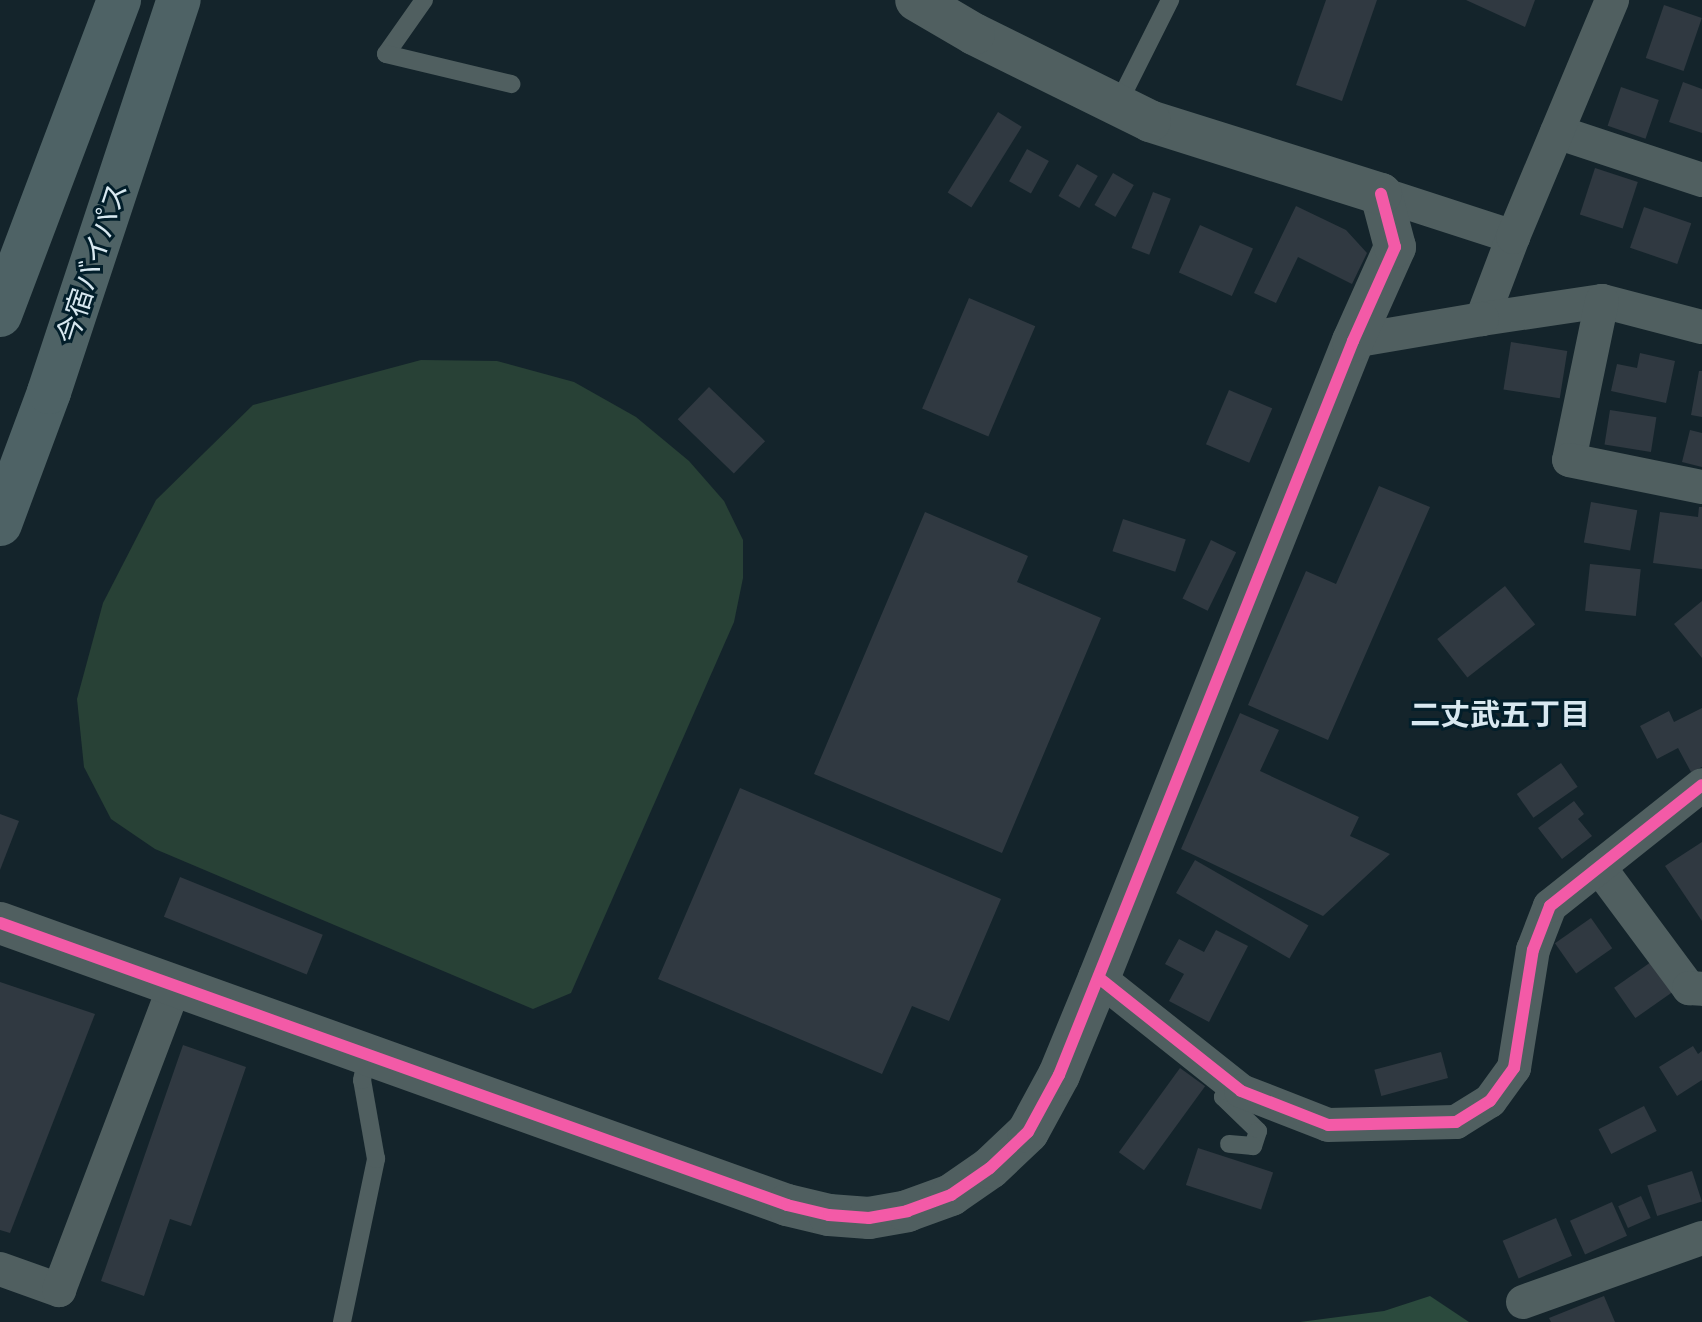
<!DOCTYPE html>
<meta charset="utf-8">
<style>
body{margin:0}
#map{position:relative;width:1702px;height:1322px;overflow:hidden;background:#14242b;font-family:"Asap Condensed","Noto Sans JP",sans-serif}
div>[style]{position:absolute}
.green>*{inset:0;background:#284136}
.forest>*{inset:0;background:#2b4a3d}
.building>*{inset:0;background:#303941;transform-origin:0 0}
.service>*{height:18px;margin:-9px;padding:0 9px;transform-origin:9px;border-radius:9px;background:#505f60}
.minor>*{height:34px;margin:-17px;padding:0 17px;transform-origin:17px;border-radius:17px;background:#505f60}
.tertiary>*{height:42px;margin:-21px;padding:0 21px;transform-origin:21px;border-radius:21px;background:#505f60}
.trunk>*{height:44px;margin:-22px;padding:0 22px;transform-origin:22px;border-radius:22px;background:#4e6265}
.cycleway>*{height:12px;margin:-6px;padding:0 6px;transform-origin:6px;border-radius:6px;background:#f35aa7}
span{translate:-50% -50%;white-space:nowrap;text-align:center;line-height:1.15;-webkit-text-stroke:6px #021e2a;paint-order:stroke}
.street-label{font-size:28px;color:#d8e8f0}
.neighbourhood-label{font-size:30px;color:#d8e8f0;font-weight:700}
</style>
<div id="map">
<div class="green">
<i style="clip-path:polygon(421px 360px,497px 361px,574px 382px,636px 417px,689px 461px,724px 501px,743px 540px,743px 578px,734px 622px,571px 993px,533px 1009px,155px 849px,111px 819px,84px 767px,77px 699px,103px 603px,156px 500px,253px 405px)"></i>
</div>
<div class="forest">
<i style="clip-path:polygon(1430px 1296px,1469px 1322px,1300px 1322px,1384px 1311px)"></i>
</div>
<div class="building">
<i style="clip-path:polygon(1326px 0,1377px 0,1342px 101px,1296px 85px)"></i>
<i style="clip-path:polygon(1466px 0,1535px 0,1525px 27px)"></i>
<i style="left:1664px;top:5px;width:40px;height:56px;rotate:19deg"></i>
<i style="clip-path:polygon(1683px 82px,1702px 89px,1702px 133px,1669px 122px)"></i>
<i style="left:1621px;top:87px;width:40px;height:41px;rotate:19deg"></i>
<i style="left:998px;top:112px;width:28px;height:95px;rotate:32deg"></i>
<i style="left:1027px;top:149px;width:25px;height:37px;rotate:29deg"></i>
<i style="left:1077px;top:164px;width:24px;height:37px;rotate:30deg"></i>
<i style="left:1595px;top:168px;width:45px;height:49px;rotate:18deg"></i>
<i style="left:1113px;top:173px;width:24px;height:37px;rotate:30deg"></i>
<i style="left:1153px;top:192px;width:19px;height:60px;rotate:21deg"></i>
<i style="clip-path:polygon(1296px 206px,1346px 230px,1367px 253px,1352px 284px,1298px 257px,1276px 303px,1254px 293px)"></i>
<i style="left:1644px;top:207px;width:50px;height:43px;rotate:19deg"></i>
<i style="left:1200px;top:225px;width:58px;height:52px;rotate:24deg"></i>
<i style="left:969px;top:298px;width:72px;height:120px;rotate:23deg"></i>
<i style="left:1511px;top:342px;width:57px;height:48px;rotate:9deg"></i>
<i style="clip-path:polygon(1640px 353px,1675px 361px,1666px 403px,1611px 391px,1617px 364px,1637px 368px)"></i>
<i style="clip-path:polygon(1699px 371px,1702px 371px,1702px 417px,1691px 415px)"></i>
<i style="left:709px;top:387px;width:78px;height:45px;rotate:44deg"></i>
<i style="left:1229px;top:390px;width:47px;height:59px;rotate:23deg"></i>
<i style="left:1610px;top:410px;width:47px;height:35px;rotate:9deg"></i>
<i style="clip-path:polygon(1690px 430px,1702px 433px,1702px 467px,1682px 462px)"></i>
<i style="clip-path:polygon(1379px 486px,1430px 507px,1328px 740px,1248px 705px,1306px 571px,1336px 584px)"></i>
<i style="left:1591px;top:502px;width:47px;height:41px;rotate:10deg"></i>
<i style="clip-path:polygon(1699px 507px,1702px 507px,1702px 569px,1653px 563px,1660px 512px,1698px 517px)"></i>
<i style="clip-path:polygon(925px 512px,1028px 556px,1017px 582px,1101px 618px,1002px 853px,814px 774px)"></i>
<i style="left:1123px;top:519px;width:66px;height:34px;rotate:18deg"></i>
<i style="left:1211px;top:540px;width:28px;height:65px;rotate:26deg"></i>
<i style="left:1590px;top:564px;width:51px;height:47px;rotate:6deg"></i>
<i style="left:1505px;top:586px;width:49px;height:86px;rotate:52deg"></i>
<i style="clip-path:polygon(1702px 601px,1702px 658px,1674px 624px)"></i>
<i style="clip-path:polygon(1702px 708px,1702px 767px,1691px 772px,1678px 748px,1657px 759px,1640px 726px,1669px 711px,1674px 722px)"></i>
<i style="clip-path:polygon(1240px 713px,1279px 730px,1260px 771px,1359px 817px,1350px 836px,1390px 854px,1323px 916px,1181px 849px)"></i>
<i style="left:1561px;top:763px;width:29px;height:54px;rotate:55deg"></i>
<i style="clip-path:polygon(740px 788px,1001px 899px,949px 1021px,912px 1006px,882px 1074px,658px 979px)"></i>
<i style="clip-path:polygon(1574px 801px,1584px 814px,1578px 819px,1592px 836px,1562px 859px,1538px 828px)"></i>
<i style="clip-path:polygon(0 814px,19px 821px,0 870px)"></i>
<i style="clip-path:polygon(1702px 842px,1702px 921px,1665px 866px)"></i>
<i style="left:1195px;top:860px;width:131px;height:38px;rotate:30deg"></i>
<i style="left:180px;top:877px;width:154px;height:43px;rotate:22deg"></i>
<i style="left:1591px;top:918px;width:37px;height:44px;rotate:55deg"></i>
<i style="clip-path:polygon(1216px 930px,1248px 946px,1209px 1022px,1169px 1001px,1184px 974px,1165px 964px,1179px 939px,1204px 952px)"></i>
<i style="left:1651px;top:962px;width:37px;height:45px;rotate:55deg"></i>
<i style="clip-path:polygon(0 982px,95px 1014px,10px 1233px,0 1230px)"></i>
<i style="clip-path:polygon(183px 1045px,246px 1067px,191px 1226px,170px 1219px,144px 1296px,101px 1281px)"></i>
<i style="clip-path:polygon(1693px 1046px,1698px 1054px,1702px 1051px,1702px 1080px,1677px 1096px,1659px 1067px)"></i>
<i style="left:1441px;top:1052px;width:27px;height:69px;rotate:75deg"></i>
<i style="left:1180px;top:1068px;width:31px;height:104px;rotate:36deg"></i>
<i style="left:1644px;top:1106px;width:28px;height:51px;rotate:63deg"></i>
<i style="left:1198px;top:1148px;width:79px;height:39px;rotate:18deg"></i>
<i style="left:1692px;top:1171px;width:32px;height:47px;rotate:72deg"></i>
<i style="left:1641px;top:1196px;width:24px;height:25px;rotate:66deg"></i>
<i style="left:1612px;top:1202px;width:37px;height:46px;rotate:66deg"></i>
<i style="left:1556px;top:1218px;width:41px;height:58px;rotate:67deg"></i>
<i style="clip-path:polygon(1604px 1296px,1615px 1322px,1551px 1322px,1549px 1318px)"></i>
</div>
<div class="service">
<i style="left:424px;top:0;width:66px;rotate:125.1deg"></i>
<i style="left:386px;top:54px;width:129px;rotate:13.5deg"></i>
<i style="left:1117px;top:106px;width:119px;rotate:-63.4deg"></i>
<i style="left:1229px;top:1089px;width:10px;rotate:127deg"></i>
<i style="left:1223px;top:1097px;width:49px;rotate:44.2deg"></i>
<i style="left:1258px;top:1131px;width:16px;rotate:108deg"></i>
<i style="left:1253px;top:1146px;width:24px;rotate:-175deg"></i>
<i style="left:342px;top:1322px;width:167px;rotate:-78.2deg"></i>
<i style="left:376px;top:1159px;width:80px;rotate:-100deg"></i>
<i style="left:362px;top:1080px;width:24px;rotate:-78deg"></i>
</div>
<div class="minor">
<i style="left:1557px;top:132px;width:153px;rotate:18.3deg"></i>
<i style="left:1381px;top:194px;width:139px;rotate:18deg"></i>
<i style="left:1513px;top:237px;width:88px;rotate:110.7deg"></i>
<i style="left:1482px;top:319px;width:121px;rotate:-8.5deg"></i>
<i style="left:1602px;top:301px;width:103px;rotate:14.6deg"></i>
<i style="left:1513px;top:237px;width:257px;rotate:-67.3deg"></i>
<i style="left:1602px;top:301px;width:162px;rotate:101.7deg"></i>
<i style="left:1569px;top:460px;width:136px;rotate:11.5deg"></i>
<i style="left:1353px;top:341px;width:131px;rotate:-9.7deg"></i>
<i style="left:1599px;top:867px;width:151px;rotate:53.4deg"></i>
<i style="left:1689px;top:988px;width:13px;rotate:4deg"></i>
<i style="left:1099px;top:978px;width:181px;rotate:38.5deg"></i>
<i style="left:1241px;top:1091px;width:93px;rotate:21.3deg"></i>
<i style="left:1328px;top:1125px;width:128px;rotate:-1.3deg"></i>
<i style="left:1456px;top:1122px;width:40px;rotate:-32deg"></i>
<i style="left:1490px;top:1101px;width:41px;rotate:-54deg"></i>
<i style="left:1514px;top:1068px;width:120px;rotate:-80.9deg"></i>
<i style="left:1533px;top:950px;width:47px;rotate:-68.9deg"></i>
<i style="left:1550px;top:906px;width:194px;rotate:-38.5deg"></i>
<i style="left:0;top:1269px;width:63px;rotate:19.6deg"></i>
<i style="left:59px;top:1290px;width:323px;rotate:-69.2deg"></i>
<i style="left:1523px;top:1302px;width:190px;rotate:-19.7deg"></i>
</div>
<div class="tertiary">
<i style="left:0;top:923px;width:836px;rotate:19.71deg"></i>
<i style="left:787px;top:1205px;width:43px;rotate:13.4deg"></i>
<i style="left:829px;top:1215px;width:40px;rotate:4.3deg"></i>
<i style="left:869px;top:1218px;width:39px;rotate:-10deg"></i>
<i style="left:907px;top:1211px;width:47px;rotate:-20deg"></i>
<i style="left:951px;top:1195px;width:47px;rotate:-34.7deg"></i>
<i style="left:990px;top:1168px;width:52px;rotate:-43.5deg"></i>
<i style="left:1028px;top:1132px;width:65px;rotate:-61.5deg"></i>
<i style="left:1059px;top:1075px;width:105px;rotate:-67.6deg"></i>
<i style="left:1099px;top:978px;width:686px;rotate:-68.26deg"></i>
<i style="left:1353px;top:341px;width:103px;rotate:-65.9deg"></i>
<i style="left:1395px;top:247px;width:55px;rotate:-104.8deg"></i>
<i style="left:1381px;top:194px;width:242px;rotate:-162.5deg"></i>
<i style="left:1150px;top:121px;width:196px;rotate:-153.7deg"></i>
<i style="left:974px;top:34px;width:67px;rotate:-149.6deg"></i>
</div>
<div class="trunk">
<i style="left:0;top:315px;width:337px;rotate:-69.3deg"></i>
<i style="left:0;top:524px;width:141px;rotate:-69.6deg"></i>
<i style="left:49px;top:392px;width:413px;rotate:-71.7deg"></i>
</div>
<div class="cycleway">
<i style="left:0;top:923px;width:836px;rotate:19.71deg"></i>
<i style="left:787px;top:1205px;width:43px;rotate:13.4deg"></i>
<i style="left:829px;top:1215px;width:40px;rotate:4.3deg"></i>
<i style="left:869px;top:1218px;width:39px;rotate:-10deg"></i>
<i style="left:907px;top:1211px;width:47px;rotate:-20deg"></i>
<i style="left:951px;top:1195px;width:47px;rotate:-34.7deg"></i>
<i style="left:990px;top:1168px;width:52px;rotate:-43.5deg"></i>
<i style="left:1028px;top:1132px;width:65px;rotate:-61.5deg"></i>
<i style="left:1059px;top:1075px;width:791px;rotate:-68.17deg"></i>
<i style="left:1353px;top:341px;width:103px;rotate:-65.9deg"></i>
<i style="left:1395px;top:247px;width:55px;rotate:-104.8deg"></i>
<i style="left:1099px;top:978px;width:181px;rotate:38.5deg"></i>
<i style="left:1241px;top:1091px;width:93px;rotate:21.3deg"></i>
<i style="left:1328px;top:1125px;width:128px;rotate:-1.3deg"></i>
<i style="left:1456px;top:1122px;width:40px;rotate:-32deg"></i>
<i style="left:1490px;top:1101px;width:41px;rotate:-54deg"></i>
<i style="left:1514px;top:1068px;width:120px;rotate:-80.9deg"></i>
<i style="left:1533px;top:950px;width:47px;rotate:-68.9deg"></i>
<i style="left:1550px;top:906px;width:194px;rotate:-38.5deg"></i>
</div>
<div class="street-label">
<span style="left:92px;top:263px;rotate:-72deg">今宿バイパス</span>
</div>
<div class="neighbourhood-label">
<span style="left:1500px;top:714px">二丈武五丁目</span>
</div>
</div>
